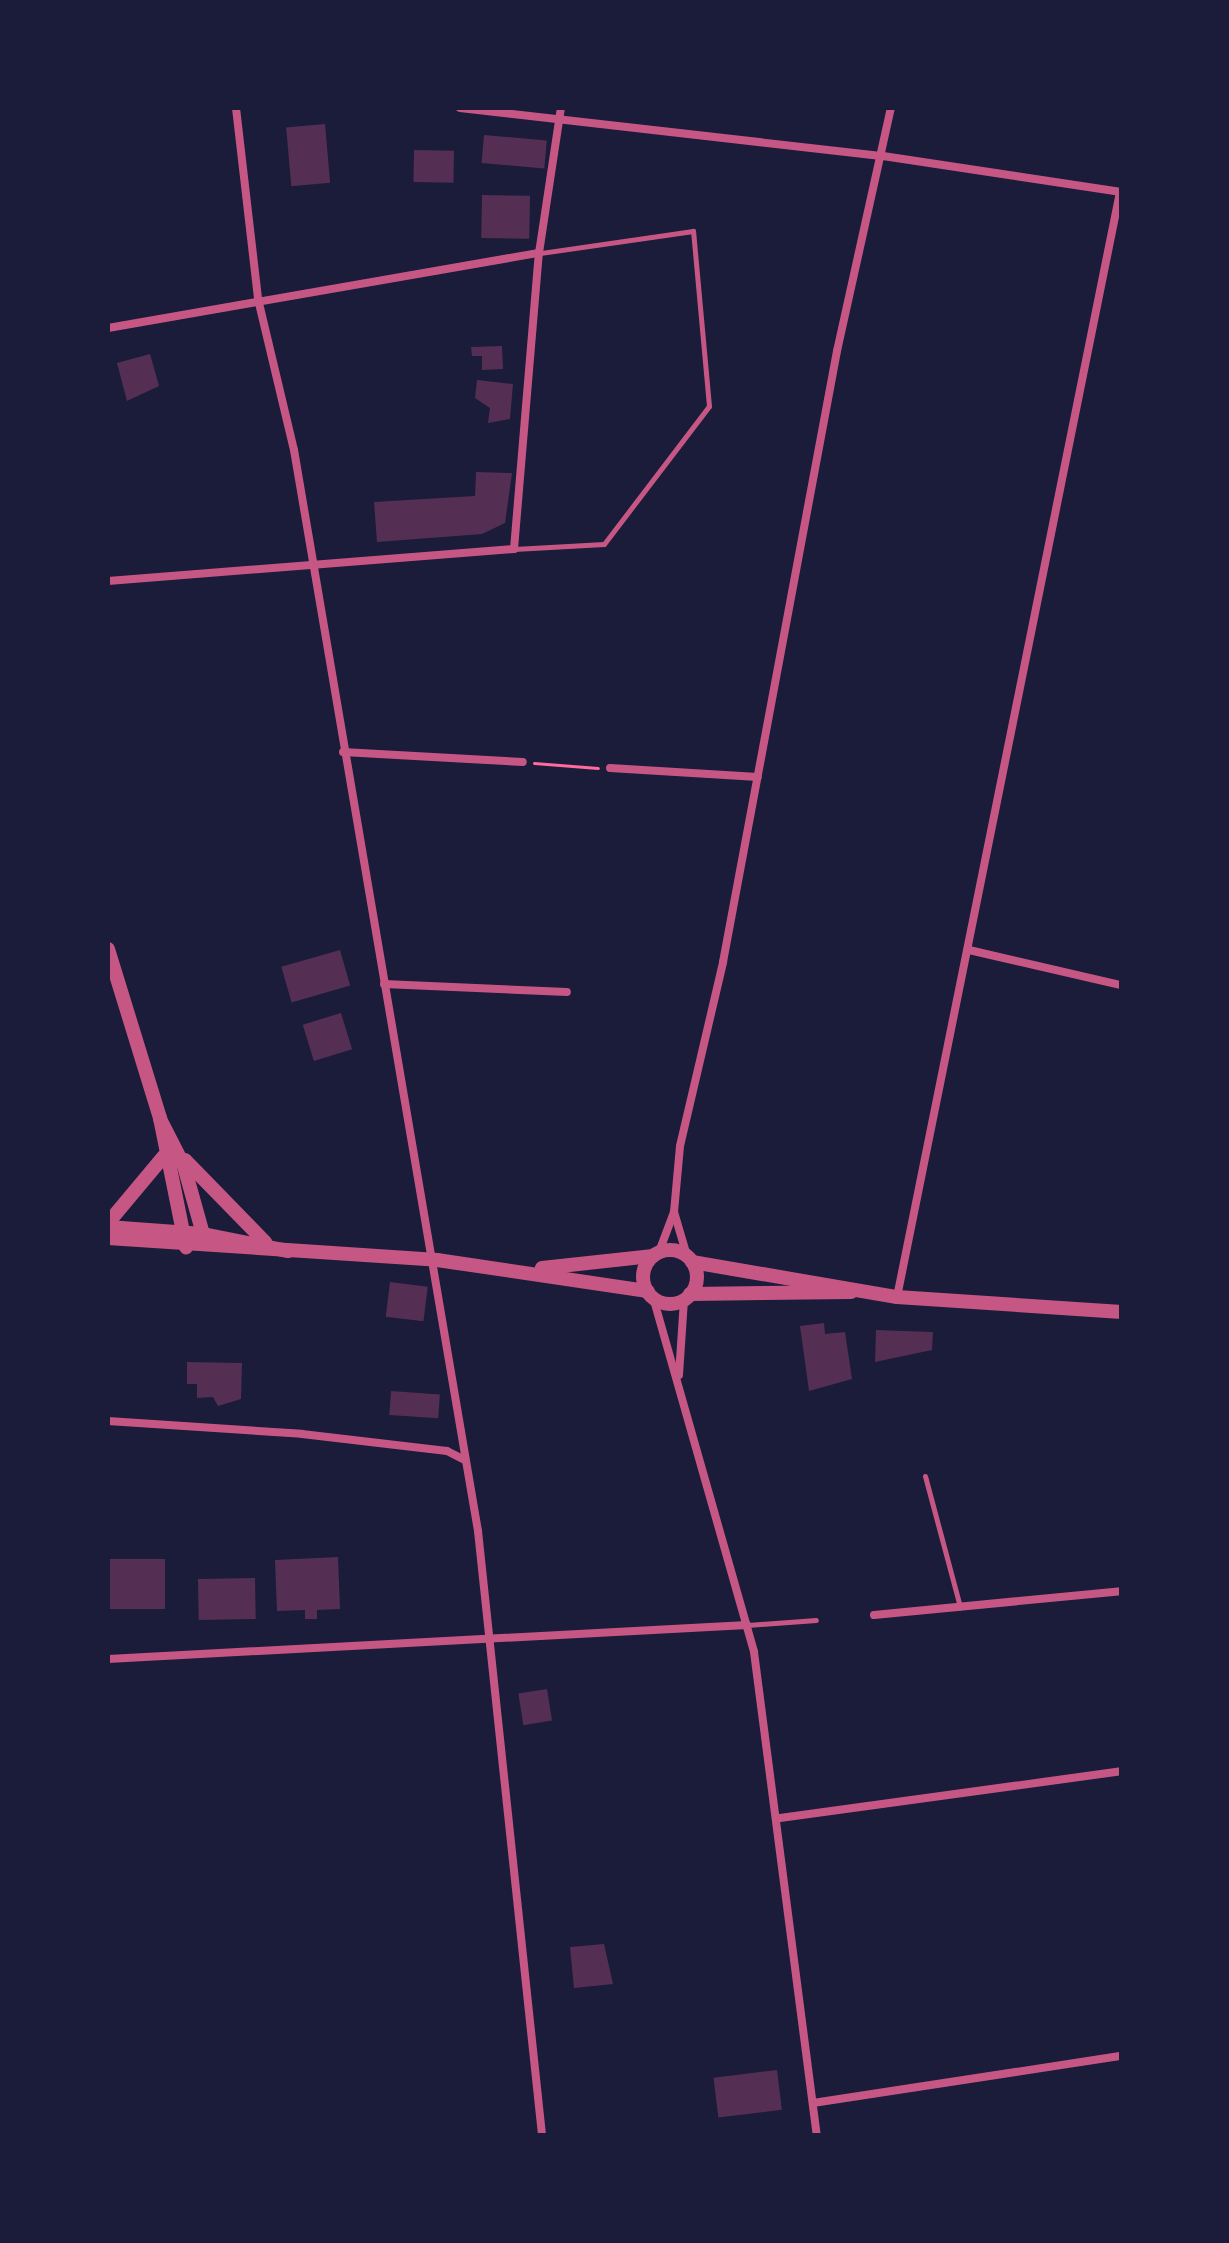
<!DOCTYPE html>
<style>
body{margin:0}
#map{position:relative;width:1229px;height:2243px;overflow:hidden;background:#1b1b3a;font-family:"Exo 2",sans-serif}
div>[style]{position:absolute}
.building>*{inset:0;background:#542f53;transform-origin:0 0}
.path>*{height:3px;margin:-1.5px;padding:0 1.5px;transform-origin:1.5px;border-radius:1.5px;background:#ff6b9d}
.service>*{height:5px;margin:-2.5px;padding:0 2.5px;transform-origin:2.5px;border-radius:2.5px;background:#c65784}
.minor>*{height:8px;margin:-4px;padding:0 4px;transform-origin:4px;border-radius:4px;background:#c65784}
.tertiary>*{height:14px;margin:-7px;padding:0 7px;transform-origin:7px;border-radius:7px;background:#c65784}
.tertiary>.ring{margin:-7px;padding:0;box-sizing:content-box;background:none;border:14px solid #c65784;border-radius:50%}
span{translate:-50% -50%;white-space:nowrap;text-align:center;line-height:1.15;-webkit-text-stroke:8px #1b1b3a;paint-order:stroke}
.frame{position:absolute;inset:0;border:110px solid #1b1b3a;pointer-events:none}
</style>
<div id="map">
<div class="building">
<i style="left:325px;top:124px;width:59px;height:39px;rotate:85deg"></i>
<i style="left:484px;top:135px;width:63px;height:28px;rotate:5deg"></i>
<i style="left:414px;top:150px;width:40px;height:32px;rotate:1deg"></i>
<i style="left:482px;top:195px;width:48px;height:43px;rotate:1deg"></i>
<i style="clip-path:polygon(502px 346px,503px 369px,482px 370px,482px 356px,472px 356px,471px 347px)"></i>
<i style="clip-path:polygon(150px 354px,159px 386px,127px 401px,117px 363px)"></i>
<i style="clip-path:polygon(477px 380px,513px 384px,510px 419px,488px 423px,490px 408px,475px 398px)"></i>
<i style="clip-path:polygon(476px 472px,512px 473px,505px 523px,482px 534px,377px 542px,374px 502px,475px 496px)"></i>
<i style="left:340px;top:950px;width:37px;height:61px;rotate:74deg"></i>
<i style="left:341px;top:1013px;width:38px;height:40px;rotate:73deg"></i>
<i style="left:390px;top:1282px;width:38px;height:35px;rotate:7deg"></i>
<i style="clip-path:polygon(824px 1323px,825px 1334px,845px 1332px,852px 1379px,809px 1391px,800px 1326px)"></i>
<i style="clip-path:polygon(876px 1330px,933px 1332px,932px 1350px,875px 1362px)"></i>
<i style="clip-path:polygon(187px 1362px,242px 1363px,241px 1399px,218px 1406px,213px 1397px,197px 1398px,197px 1384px,187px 1384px)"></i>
<i style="left:391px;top:1391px;width:49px;height:24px;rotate:4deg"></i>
<i style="clip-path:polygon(338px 1557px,340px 1609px,317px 1610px,317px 1619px,305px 1619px,305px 1610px,277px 1611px,275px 1560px)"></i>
<i style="left:110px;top:1559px;width:55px;height:50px"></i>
<i style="left:255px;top:1578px;width:41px;height:57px;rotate:89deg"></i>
<i style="left:547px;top:1689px;width:32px;height:29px;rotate:81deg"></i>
<i style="clip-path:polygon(604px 1944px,613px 1984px,574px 1988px,570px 1947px)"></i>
<i style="left:777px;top:2070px;width:40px;height:64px;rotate:83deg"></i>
</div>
<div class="path">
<i style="left:534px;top:763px;width:64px;rotate:4.5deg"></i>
</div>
<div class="service">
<i style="left:514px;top:549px;width:90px;rotate:-3.2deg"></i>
<i style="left:604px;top:544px;width:173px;rotate:-52.7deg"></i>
<i style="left:709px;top:406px;width:176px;rotate:-95.2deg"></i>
<i style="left:693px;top:231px;width:155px;rotate:171.8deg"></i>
<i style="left:925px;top:1476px;width:136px;rotate:75deg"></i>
<i style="left:748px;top:1625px;width:68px;rotate:-4.2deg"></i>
</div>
<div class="minor">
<i style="left:236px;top:108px;width:192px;rotate:83.4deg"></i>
<i style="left:258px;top:299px;width:155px;rotate:76.6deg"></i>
<i style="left:294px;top:450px;width:1097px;rotate:80.34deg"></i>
<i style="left:478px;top:1531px;width:607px;rotate:83.95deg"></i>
<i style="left:460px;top:108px;width:426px;rotate:6.5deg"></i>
<i style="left:883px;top:156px;width:241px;rotate:8.6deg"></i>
<i style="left:108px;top:328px;width:437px;rotate:-9.9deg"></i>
<i style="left:108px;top:581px;width:407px;rotate:-4.5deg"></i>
<i style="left:514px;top:549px;width:297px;rotate:-85.2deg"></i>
<i style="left:539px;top:253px;width:147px;rotate:-81.4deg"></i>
<i style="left:343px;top:752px;width:180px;rotate:3.2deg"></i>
<i style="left:610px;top:768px;width:148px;rotate:3.5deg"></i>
<i style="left:969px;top:950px;width:156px;rotate:13deg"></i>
<i style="left:384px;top:984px;width:183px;rotate:2.5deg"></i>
<i style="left:674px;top:1212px;width:46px;rotate:73.5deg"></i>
<i style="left:659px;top:1252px;width:43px;rotate:-69.4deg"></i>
<i style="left:674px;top:1212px;width:66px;rotate:-84.8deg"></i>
<i style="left:680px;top:1146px;width:189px;rotate:-76.8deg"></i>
<i style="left:723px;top:962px;width:622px;rotate:-79.43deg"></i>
<i style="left:837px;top:351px;width:249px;rotate:-77.5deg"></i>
<i style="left:653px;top:1297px;width:369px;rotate:74.1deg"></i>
<i style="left:754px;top:1652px;width:487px;rotate:82.6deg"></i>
<i style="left:897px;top:1297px;width:1127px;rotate:-78.59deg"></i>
<i style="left:679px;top:1375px;width:75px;rotate:-86.2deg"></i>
<i style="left:108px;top:1421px;width:194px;rotate:3.8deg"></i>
<i style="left:302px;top:1434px;width:146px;rotate:6.7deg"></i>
<i style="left:447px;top:1451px;width:18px;rotate:27deg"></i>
<i style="left:874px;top:1615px;width:248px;rotate:-5.5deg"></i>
<i style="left:108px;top:1659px;width:640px;rotate:-3.05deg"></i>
<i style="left:780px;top:1818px;width:344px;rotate:-7.8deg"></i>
<i style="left:813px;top:2103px;width:312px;rotate:-8.7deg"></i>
</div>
<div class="tertiary">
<i style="left:108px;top:949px;width:177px;rotate:72.9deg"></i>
<i style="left:160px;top:1118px;width:132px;rotate:78.6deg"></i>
<i style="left:160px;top:1119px;width:53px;rotate:62.9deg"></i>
<i style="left:184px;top:1166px;width:78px;rotate:74.4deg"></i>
<i style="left:185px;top:1160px;width:115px;rotate:45.7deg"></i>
<i style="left:108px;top:1223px;width:87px;rotate:-50.1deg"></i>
<i style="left:108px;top:1227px;width:95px;rotate:4.2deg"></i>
<i style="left:203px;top:1234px;width:87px;rotate:11.3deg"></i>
<i style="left:108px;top:1238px;width:330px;rotate:3.8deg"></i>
<i style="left:437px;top:1260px;width:213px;rotate:8.4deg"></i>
<i class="ring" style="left:643px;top:1250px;width:40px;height:40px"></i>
<i style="left:692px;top:1262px;width:208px;rotate:9.7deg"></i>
<i style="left:897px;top:1297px;width:225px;rotate:3.8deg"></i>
<i style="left:542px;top:1268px;width:112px;rotate:-6.2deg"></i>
<i style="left:690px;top:1294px;width:161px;rotate:-0.7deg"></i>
</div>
<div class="frame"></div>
</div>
